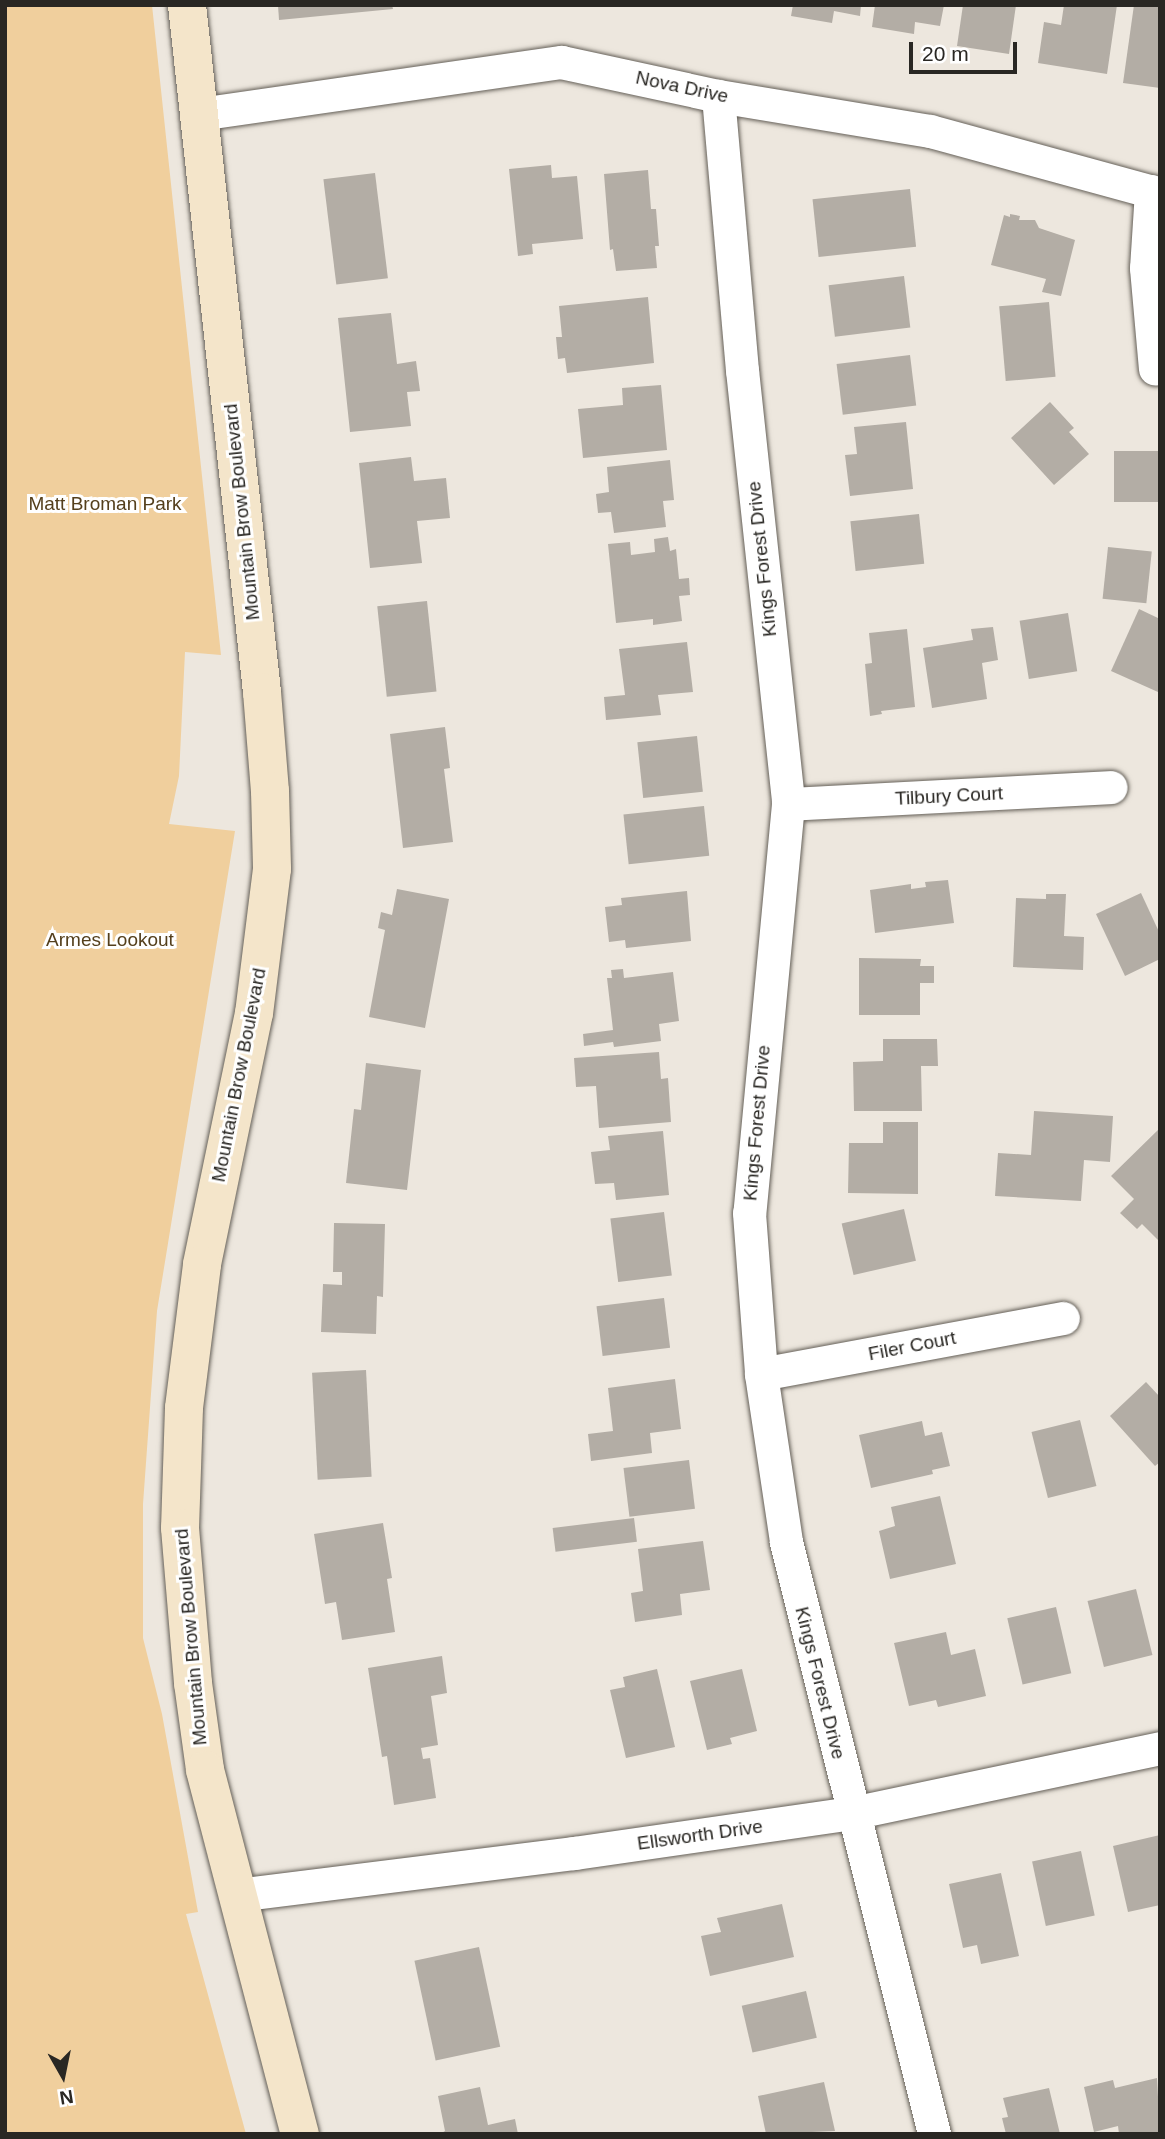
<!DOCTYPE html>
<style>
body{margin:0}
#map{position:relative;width:1165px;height:2139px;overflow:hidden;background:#ede7de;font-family:Helvetica,sans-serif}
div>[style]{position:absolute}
.green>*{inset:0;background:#f0cf9d}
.building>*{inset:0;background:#b3ada5;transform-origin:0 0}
.roads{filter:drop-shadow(0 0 2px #656058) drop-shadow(0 0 2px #656058)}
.street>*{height:33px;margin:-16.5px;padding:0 16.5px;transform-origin:16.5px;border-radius:16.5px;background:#fff}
.secondary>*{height:38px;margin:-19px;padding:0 19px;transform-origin:19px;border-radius:19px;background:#f4e5ca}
span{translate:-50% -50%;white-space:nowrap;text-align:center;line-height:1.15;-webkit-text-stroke:6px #fff;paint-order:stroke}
.street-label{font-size:19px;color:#292723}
.park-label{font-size:19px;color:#543f1c}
.frame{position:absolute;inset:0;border:7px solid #292723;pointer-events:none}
.north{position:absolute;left:28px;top:2041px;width:70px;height:70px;-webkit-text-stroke:5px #fff;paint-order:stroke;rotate:171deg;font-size:19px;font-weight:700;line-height:28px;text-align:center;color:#292723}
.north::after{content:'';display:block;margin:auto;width:24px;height:32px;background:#292723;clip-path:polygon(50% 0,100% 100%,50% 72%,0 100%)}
.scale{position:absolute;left:909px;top:42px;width:108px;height:32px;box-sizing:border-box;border:4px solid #292723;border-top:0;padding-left:9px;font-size:21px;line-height:24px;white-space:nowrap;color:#292723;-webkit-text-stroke:5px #fff;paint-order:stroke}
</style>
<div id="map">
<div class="green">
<i style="clip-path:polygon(5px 5px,152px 5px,221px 655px,185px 652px,179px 776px,169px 824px,235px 831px,157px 1311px,143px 1504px,143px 1638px,162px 1714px,198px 1912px,186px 1914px,246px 2134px,5px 2134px)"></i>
</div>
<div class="building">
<i style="clip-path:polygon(278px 5px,392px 5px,393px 9px,279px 20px)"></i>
<i style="clip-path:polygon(793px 5px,861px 5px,860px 16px,834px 11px,832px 23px,791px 16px)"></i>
<i style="clip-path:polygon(875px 5px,944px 5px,940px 26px,915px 22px,914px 34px,872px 27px)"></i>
<i style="clip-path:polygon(963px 5px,1016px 5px,1009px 54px,957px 46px)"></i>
<i style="clip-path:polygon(1064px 5px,1117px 5px,1107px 74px,1038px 63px,1044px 22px,1061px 25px)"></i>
<i style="clip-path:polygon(1134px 5px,1160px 5px,1160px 88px,1123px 83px)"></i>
<i style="clip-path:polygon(551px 165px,552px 178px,577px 176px,583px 239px,532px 244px,533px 254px,518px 256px,509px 169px)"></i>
<i style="clip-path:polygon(648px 170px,651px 209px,656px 209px,659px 246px,655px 246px,657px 268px,616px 271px,613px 249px,610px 250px,604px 174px)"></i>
<i style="left:375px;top:173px;width:106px;height:52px;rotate:83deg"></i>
<i style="left:910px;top:189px;width:58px;height:98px;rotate:84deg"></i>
<i style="clip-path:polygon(1010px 214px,1020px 216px,1019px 220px,1035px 220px,1039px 228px,1075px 240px,1061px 296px,1042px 292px,1046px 279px,991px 265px,1004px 215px,1010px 217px)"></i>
<i style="left:904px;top:276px;width:52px;height:76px;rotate:83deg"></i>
<i style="clip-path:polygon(648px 297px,654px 363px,567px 373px,565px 358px,558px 359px,556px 337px,562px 337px,559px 306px)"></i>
<i style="left:1049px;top:302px;width:75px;height:50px;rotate:85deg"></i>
<i style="clip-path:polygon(391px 313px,397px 364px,416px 361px,420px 391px,407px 392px,411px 426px,350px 432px,338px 318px)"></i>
<i style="left:910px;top:355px;width:51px;height:74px;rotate:83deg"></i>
<i style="clip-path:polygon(661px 385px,667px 450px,583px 458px,578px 409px,623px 405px,622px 388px)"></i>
<i style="clip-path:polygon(1050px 402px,1074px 428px,1069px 432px,1089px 454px,1054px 485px,1011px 438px)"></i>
<i style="clip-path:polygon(906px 422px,913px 489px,850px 496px,845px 455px,857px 454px,854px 427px)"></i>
<i style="left:1114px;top:451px;width:46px;height:51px"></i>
<i style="clip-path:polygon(411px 457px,414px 481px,446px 478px,450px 518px,417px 521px,422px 563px,370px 568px,359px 463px)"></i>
<i style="clip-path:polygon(670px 460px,674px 500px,663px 501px,666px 527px,614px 533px,611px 512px,598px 513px,596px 494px,609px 492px,607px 467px)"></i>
<i style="left:919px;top:514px;width:50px;height:69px;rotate:84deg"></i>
<i style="clip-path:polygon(668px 537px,670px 551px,676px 549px,679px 579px,689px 578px,690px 595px,679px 596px,682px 621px,653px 625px,653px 619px,616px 623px,608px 544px,630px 542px,631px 555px,655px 552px,654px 539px)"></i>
<i style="left:1108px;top:547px;width:44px;height:52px;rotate:6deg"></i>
<i style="left:427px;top:601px;width:91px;height:50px;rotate:84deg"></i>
<i style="clip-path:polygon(1139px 609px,1160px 619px,1158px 692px,1111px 671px)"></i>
<i style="left:1068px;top:613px;width:59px;height:49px;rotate:81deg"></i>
<i style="clip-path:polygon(993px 627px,998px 660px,982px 663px,987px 699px,932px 708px,923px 648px,973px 640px,971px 629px)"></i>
<i style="clip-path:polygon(907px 629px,915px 707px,881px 711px,882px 714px,870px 716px,865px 664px,872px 663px,869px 633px)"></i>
<i style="clip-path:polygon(687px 642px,693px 692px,658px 695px,661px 715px,606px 720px,604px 697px,625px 695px,619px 649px)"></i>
<i style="clip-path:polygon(445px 727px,450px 768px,444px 769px,453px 842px,403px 848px,390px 734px)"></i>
<i style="left:697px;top:736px;width:56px;height:60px;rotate:84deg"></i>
<i style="left:704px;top:806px;width:50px;height:81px;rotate:84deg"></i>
<i style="clip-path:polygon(948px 880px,954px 923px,875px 933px,870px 890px,911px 884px,911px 889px,926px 887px,925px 882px)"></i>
<i style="clip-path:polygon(397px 889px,449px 899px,425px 1028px,369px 1017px,385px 930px,378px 928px,381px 912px,392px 915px)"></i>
<i style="clip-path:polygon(687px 891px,691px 941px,626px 948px,625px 940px,609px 942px,605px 907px,622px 905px,621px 898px)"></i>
<i style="clip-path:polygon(1141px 893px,1160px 934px,1160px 959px,1125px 976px,1096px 914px)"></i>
<i style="clip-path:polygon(1046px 894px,1066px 894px,1064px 936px,1084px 937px,1083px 970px,1013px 967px,1016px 898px,1046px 899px)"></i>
<i style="clip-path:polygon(859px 958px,921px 959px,920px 966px,934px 966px,934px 983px,920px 983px,920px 1015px,859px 1015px)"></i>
<i style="clip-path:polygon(623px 969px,624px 978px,673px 972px,679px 1021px,659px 1024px,661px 1041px,614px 1047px,613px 1042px,584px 1046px,583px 1034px,613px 1030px,607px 978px,612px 978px,611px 970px)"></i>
<i style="clip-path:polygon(883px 1039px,937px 1039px,938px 1066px,921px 1066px,922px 1111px,854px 1111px,853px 1062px,883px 1061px)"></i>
<i style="clip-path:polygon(659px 1052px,661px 1079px,668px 1078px,671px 1122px,599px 1128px,596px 1086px,576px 1087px,574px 1058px)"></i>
<i style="clip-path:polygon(366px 1063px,421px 1070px,407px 1190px,346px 1183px,354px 1109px,361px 1110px)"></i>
<i style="clip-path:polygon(1034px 1111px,1113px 1116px,1110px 1162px,1084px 1160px,1081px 1201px,995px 1196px,998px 1153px,1031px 1155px)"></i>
<i style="clip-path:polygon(883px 1122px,918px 1122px,918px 1194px,848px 1193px,849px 1143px,883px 1143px)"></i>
<i style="clip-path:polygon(1160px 1128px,1160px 1242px,1142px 1224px,1137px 1229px,1120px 1213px,1134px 1199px,1111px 1176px)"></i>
<i style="clip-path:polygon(663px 1131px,669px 1195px,616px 1200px,614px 1183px,595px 1184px,591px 1152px,610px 1150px,608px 1136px)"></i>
<i style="left:904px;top:1209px;width:53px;height:64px;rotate:77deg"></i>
<i style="left:664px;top:1212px;width:64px;height:54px;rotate:83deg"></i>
<i style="clip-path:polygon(334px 1223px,385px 1224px,383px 1297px,377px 1296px,376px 1334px,321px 1332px,323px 1284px,342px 1285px,342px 1272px,333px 1272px)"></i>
<i style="left:664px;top:1298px;width:50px;height:68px;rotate:83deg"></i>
<i style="left:366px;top:1370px;width:107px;height:54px;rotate:87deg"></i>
<i style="clip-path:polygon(675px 1379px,681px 1429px,650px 1433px,652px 1453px,591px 1461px,588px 1434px,613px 1431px,608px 1388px)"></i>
<i style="clip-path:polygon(1146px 1382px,1160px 1397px,1160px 1462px,1155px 1466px,1110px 1416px)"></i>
<i style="left:1080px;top:1420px;width:68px;height:50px;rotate:76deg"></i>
<i style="clip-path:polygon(922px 1421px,925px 1436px,942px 1432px,950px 1466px,932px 1470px,933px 1474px,871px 1488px,859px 1435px)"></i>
<i style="left:689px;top:1460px;width:49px;height:66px;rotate:83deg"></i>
<i style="clip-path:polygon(940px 1496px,956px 1564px,890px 1579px,879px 1531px,895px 1526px,891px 1507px)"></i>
<i style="left:634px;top:1518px;width:24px;height:82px;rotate:83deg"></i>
<i style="clip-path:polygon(383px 1523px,392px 1578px,387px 1579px,395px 1632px,342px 1640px,336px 1602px,325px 1604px,314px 1534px)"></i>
<i style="clip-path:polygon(703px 1541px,710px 1590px,680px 1594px,682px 1615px,635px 1622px,631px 1593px,643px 1591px,638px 1549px)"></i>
<i style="left:1136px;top:1589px;width:68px;height:50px;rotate:76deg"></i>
<i style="left:1056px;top:1607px;width:68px;height:50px;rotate:77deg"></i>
<i style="clip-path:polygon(946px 1632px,951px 1655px,975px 1649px,986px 1696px,938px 1707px,936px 1700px,909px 1706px,894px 1643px)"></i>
<i style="clip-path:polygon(442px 1656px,447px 1693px,431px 1696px,438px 1745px,421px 1748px,423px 1759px,430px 1758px,436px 1798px,394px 1805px,387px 1756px,382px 1757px,368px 1668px)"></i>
<i style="clip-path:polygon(657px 1669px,675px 1747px,626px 1758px,610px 1690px,625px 1687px,623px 1677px)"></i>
<i style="clip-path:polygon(742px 1669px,757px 1731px,730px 1738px,732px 1744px,707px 1750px,690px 1681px)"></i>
<i style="clip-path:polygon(1160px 1835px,1160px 1905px,1128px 1912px,1113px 1846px)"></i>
<i style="left:1081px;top:1851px;width:66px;height:50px;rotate:78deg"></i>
<i style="clip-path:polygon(1001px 1873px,1019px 1956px,981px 1964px,977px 1945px,963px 1948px,949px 1884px)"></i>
<i style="clip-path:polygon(782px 1904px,794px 1957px,710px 1976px,701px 1936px,721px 1932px,717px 1918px)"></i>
<i style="left:479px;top:1947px;width:102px;height:66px;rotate:78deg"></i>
<i style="left:806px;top:1991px;width:48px;height:66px;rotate:77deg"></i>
<i style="clip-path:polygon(1157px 2078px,1160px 2134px,1119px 2134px,1118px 2126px,1094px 2132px,1084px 2087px,1113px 2080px,1115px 2088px)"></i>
<i style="clip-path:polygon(824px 2082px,835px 2131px,766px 2134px,758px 2096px)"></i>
<i style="clip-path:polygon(480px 2087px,488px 2125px,515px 2119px,518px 2134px,440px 2134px,445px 2131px,438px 2096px)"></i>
<i style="clip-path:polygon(1049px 2088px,1060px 2134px,1006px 2134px,1002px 2118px,1008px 2117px,1003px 2098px)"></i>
</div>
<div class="roads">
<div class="street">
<i style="left:718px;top:96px;width:275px;rotate:85deg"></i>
<i style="left:742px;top:370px;width:436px;rotate:83.9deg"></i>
<i style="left:788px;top:804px;width:411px;rotate:95.4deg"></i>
<i style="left:749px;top:1213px;width:161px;rotate:85.7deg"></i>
<i style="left:761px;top:1374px;width:170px;rotate:81.5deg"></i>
<i style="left:786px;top:1542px;width:610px;rotate:75.96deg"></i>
<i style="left:199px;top:114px;width:366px;rotate:-8.2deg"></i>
<i style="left:561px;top:62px;width:161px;rotate:12.2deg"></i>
<i style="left:718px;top:96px;width:215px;rotate:9.4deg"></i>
<i style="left:930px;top:131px;width:238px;rotate:15.3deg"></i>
<i style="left:1151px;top:191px;width:77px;rotate:93.7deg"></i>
<i style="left:1146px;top:268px;width:101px;rotate:84.9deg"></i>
<i style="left:788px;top:804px;width:323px;rotate:-3deg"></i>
<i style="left:761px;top:1374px;width:307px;rotate:-10.5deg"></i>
<i style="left:236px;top:1895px;width:341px;rotate:-7.1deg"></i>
<i style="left:574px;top:1853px;width:286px;rotate:-8.2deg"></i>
<i style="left:857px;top:1812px;width:310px;rotate:-11.9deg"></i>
</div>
<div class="secondary">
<i style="left:187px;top:5px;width:691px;rotate:83.77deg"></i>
<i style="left:262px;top:692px;width:99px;rotate:85.4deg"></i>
<i style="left:270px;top:791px;width:78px;rotate:88.5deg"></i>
<i style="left:272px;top:869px;width:145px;rotate:97.1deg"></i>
<i style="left:254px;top:1013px;width:257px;rotate:101.7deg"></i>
<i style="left:202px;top:1265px;width:144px;rotate:97.2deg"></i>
<i style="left:184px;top:1408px;width:120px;rotate:91.9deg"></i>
<i style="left:180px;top:1528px;width:156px;rotate:85.2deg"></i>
<i style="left:193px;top:1683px;width:88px;rotate:82.1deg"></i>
<i style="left:205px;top:1770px;width:376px;rotate:75.4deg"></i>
</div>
</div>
<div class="street-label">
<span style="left:682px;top:87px;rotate:12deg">Nova Drive</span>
<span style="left:242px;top:512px;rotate:-96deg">Mountain Brow Boulevard</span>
<span style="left:762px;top:559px;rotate:-96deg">Kings Forest Drive</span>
<span style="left:949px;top:796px;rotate:-3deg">Tilbury Court</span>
<span style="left:239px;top:1075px;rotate:-79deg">Mountain Brow Boulevard</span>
<span style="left:757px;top:1123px;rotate:-85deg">Kings Forest Drive</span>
<span style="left:912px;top:1346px;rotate:-11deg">Filer Court</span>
<span style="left:191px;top:1637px;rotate:-95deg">Mountain Brow Boulevard</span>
<span style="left:820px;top:1683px;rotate:76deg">Kings Forest Drive</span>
<span style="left:700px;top:1835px;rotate:-8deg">Ellsworth Drive</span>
</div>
<div class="park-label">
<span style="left:105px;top:504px">Matt Broman Park</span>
<span style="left:110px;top:940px">Armes Lookout</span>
</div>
<div class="frame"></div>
<div class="north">N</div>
<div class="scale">20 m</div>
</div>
